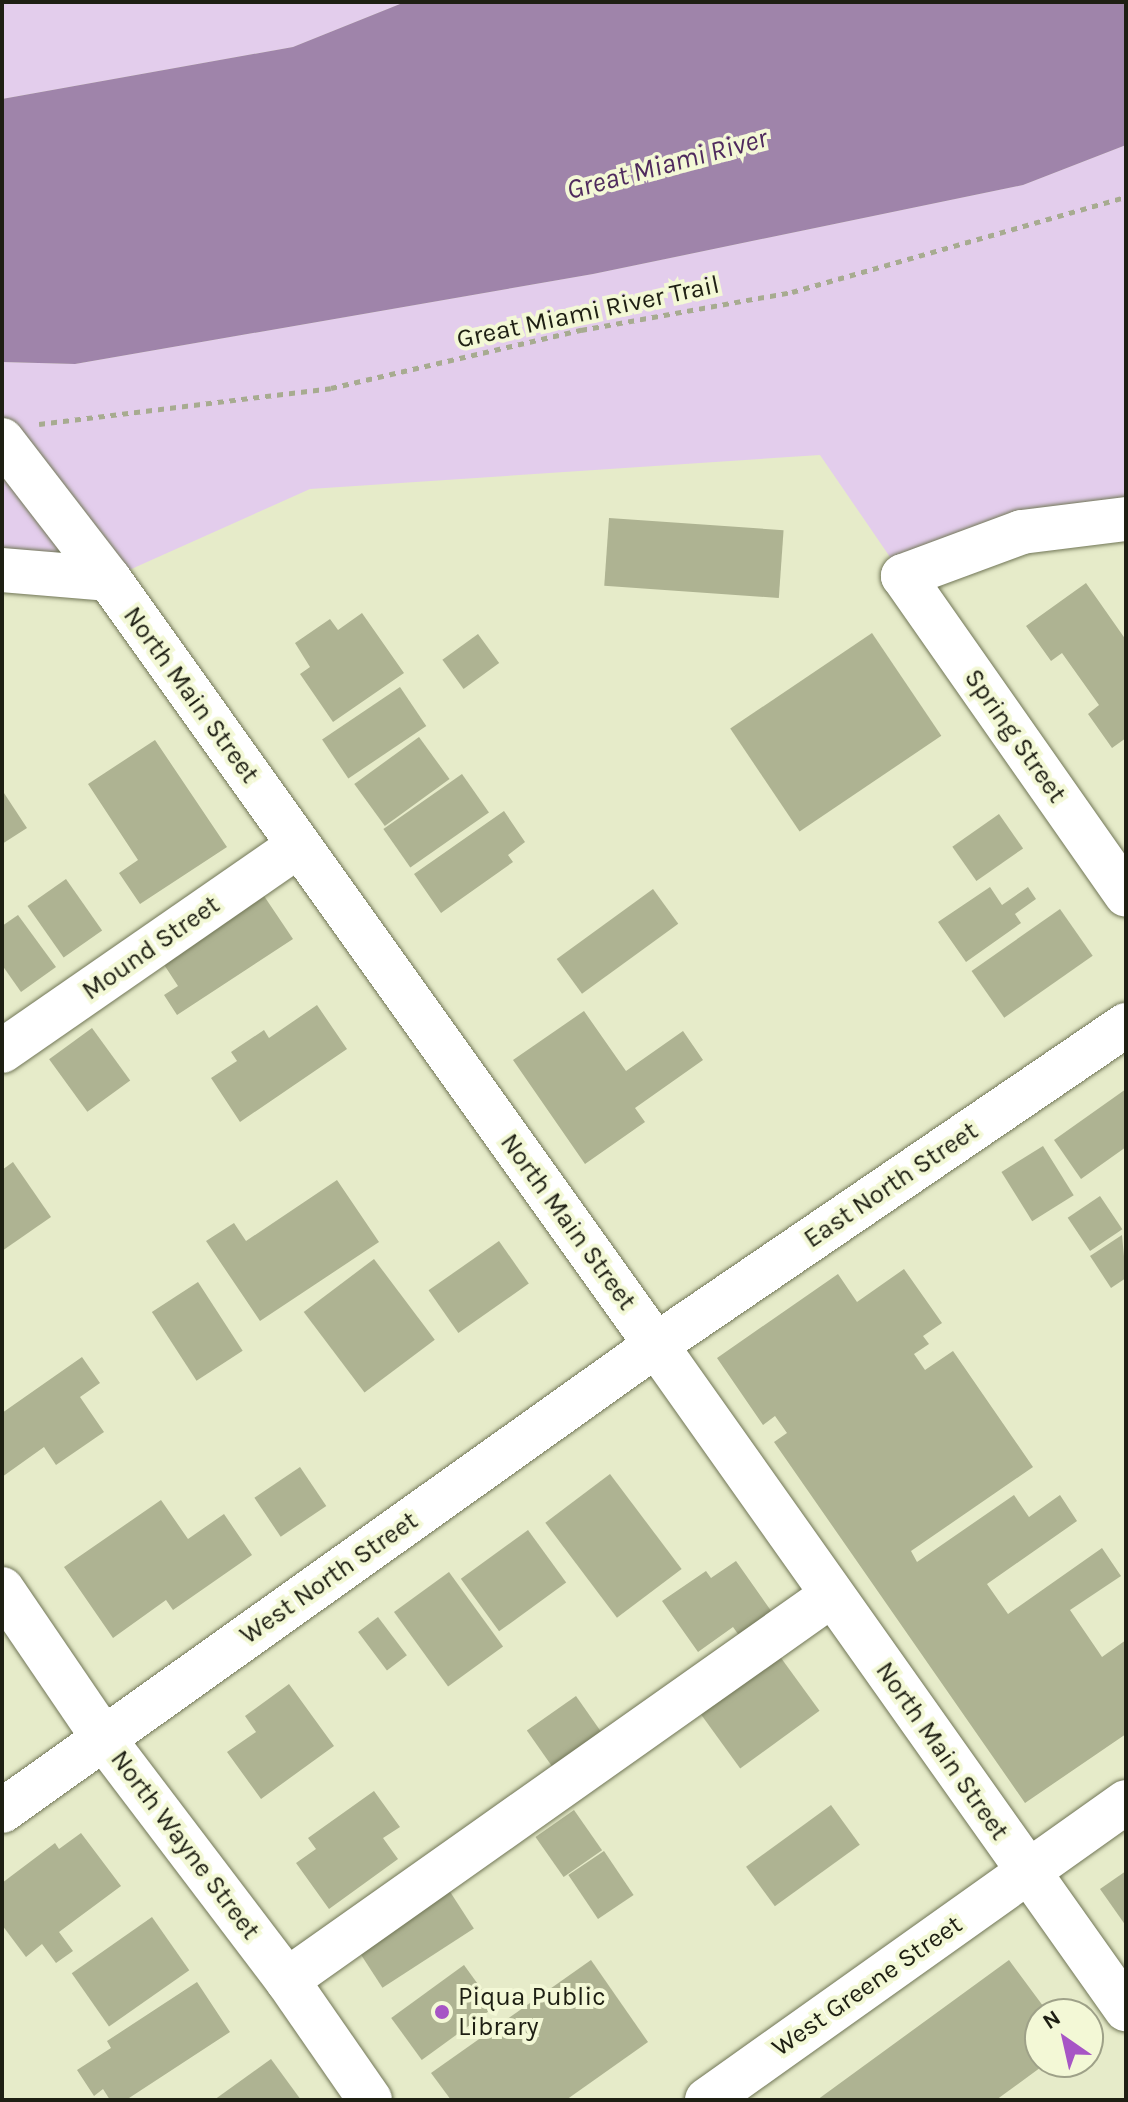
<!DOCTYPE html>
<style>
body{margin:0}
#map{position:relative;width:1128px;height:2102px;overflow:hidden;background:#e6ebc9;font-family:Karla,sans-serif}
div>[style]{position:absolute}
.green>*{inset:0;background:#e3cdec}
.water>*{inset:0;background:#9f84aa}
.building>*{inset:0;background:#aeb392;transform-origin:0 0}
.path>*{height:5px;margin-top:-2.5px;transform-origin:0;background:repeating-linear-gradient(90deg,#a7ab90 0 6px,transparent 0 12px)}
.roads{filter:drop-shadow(0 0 2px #717657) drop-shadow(0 0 2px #717657)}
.minor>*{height:44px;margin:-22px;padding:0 22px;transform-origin:22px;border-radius:22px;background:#fff}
.major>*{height:44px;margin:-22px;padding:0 22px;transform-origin:22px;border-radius:22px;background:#fff}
.dots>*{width:22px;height:22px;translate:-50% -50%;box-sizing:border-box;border:4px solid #f3f8d6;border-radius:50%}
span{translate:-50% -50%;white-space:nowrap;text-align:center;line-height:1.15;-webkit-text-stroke:8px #f3f8d6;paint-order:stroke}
.street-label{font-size:26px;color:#1e1f13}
.poi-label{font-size:26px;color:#1e1f13}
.left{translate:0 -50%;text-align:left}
.water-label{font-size:28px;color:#4f2a5d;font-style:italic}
.frame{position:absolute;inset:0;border:4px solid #1e1f13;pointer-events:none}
.north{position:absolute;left:1024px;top:1998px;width:80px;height:80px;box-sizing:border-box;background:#f3f8d6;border:2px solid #9ea188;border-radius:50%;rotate:326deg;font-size:22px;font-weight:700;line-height:32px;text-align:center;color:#1e1f13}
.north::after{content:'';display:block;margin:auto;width:28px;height:36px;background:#a755c5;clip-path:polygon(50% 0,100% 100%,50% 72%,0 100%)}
</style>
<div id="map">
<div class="green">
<i style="clip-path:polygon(2px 2px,405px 2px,293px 47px,2px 99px)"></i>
<i style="clip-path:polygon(1126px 145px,1126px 519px,903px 576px,820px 455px,310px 489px,109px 579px,2px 570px,2px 362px,75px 364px,593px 274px,1023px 185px)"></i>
</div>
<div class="water">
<i style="clip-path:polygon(405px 2px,1126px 2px,1126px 145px,1023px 185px,593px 274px,75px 364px,2px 362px,2px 99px,293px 47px)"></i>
</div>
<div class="building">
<i style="left:609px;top:518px;width:175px;height:68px;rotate:4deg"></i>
<i style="clip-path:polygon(1086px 583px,1126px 640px,1126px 738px,1112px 748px,1088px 714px,1099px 705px,1062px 653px,1051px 661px,1026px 626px)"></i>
<i style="clip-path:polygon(362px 613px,404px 673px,333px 722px,300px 674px,310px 667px,295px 643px,330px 619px,338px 630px)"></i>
<i style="left:872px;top:633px;width:124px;height:171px;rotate:56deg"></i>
<i style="left:478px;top:634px;width:36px;height:44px;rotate:54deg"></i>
<i style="left:400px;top:687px;width:47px;height:94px;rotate:56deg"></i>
<i style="left:419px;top:737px;width:52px;height:80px;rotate:54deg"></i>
<i style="clip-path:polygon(155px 740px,227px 847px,140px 904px,119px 873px,138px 860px,88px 784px)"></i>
<i style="left:462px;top:774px;width:47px;height:96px;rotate:55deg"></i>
<i style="clip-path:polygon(2px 790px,27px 828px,2px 844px)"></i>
<i style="clip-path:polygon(504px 811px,525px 842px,508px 855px,513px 862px,441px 913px,414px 874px)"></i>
<i style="left:999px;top:814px;width:42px;height:57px;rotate:55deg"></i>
<i style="left:66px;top:879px;width:63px;height:47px;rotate:55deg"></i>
<i style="clip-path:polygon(990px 887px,1002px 905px,1028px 887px,1036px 899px,1015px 914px,1021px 923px,966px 962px,938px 922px)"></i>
<i style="left:653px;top:889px;width:43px;height:119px;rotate:54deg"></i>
<i style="clip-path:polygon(260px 890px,293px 939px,177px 1015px,164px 995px,178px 986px,159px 957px)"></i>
<i style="left:1060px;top:909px;width:57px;height:108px;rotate:55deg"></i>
<i style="clip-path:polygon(18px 915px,56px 967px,21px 992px,2px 965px,2px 926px)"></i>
<i style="clip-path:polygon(317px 1005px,347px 1049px,240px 1122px,211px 1078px,237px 1061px,231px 1052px,264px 1030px,269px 1038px)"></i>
<i style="clip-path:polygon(584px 1011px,626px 1071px,683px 1031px,703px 1060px,635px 1108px,645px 1122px,585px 1164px,513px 1060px)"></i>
<i style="left:92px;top:1028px;width:65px;height:53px;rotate:54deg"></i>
<i style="clip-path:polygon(1126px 1089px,1126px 1147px,1081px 1179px,1054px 1140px)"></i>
<i style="left:1043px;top:1146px;width:58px;height:49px;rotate:58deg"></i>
<i style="clip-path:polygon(13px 1162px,51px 1217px,2px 1251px,2px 1170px)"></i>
<i style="clip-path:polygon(337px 1180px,379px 1242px,260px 1321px,206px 1241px,234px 1223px,246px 1241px)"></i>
<i style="left:1100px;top:1196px;width:40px;height:39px;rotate:56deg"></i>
<i style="clip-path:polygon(1122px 1235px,1126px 1278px,1111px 1288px,1090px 1256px)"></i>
<i style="left:499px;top:1241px;width:52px;height:86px;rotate:55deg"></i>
<i style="left:374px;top:1259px;width:101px;height:88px;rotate:53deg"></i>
<i style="clip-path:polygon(904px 1269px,942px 1323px,923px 1336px,929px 1344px,914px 1354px,925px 1370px,953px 1351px,1033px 1467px,911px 1551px,917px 1562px,1014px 1495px,1029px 1517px,1060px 1495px,1077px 1521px,987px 1584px,1008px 1614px,1102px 1548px,1121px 1576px,1070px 1610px,1102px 1657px,1126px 1640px,1126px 1734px,1025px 1803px,774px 1442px,787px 1433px,775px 1416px,763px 1425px,717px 1358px,838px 1274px,857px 1302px)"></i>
<i style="left:198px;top:1282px;width:82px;height:55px;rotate:57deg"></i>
<i style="clip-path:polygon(82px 1357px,100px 1383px,80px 1397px,104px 1432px,56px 1465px,44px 1447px,2px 1477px,2px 1413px)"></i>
<i style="left:300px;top:1467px;width:47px;height:55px;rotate:56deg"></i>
<i style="left:610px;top:1474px;width:119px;height:81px;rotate:53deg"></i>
<i style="clip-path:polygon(161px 1500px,188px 1539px,224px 1514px,252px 1555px,173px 1610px,166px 1600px,113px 1638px,64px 1567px)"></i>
<i style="left:528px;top:1530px;width:65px;height:83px;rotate:54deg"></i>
<i style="clip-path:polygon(736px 1561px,779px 1622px,746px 1645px,733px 1627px,698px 1652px,662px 1601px,706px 1571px,711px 1578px)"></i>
<i style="left:449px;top:1572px;width:92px;height:68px;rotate:54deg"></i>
<i style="left:378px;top:1617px;width:48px;height:25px;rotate:53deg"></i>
<i style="left:776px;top:1651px;width:74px;height:98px;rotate:54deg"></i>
<i style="clip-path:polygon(289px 1684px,334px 1746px,261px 1799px,227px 1752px,256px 1732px,245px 1716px)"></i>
<i style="left:576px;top:1696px;width:52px;height:60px;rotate:55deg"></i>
<i style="clip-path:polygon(374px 1791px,400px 1827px,383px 1838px,398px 1859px,329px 1909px,296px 1863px,316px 1849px,308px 1838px)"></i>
<i style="left:831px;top:1805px;width:49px;height:105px;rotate:54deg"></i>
<i style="left:574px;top:1810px;width:49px;height:47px;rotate:55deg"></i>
<i style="clip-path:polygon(81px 1833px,121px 1886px,59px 1932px,73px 1951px,56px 1963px,42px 1944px,26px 1957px,2px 1925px,2px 1883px,55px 1843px,59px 1849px)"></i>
<i style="left:604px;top:1851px;width:53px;height:43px;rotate:56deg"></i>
<i style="clip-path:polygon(1126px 1871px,1126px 1926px,1100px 1889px)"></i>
<i style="left:445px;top:1884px;width:53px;height:109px;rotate:57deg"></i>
<i style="left:152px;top:1917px;width:65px;height:98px;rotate:55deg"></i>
<i style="clip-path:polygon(591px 1960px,648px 2042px,566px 2100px,451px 2100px,431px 2073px)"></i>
<i style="clip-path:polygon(1009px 1960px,1049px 2014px,1040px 2014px,1040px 2062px,1048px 2062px,996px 2100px,817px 2100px)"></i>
<i style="left:464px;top:1965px;width:52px;height:90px;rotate:54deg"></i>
<i style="clip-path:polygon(197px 1982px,230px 2032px,126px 2100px,110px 2100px,103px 2089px,94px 2096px,77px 2070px,111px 2048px,107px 2041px)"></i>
<i style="clip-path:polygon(271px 2059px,301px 2100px,214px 2100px)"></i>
</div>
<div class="path">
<i style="left:39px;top:424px;width:294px;rotate:-7deg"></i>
<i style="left:331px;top:388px;width:257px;rotate:-13.1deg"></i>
<i style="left:581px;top:330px;width:214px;rotate:-10.2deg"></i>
<i style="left:792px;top:292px;width:347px;rotate:-15.9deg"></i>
</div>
<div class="roads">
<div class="minor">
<i style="left:1126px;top:519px;width:105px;rotate:172.9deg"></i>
<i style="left:1022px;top:532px;width:127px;rotate:159.7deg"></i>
<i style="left:903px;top:576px;width:389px;rotate:55deg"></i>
<i style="left:2px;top:1051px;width:361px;rotate:-34.7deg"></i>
<i style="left:2px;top:1589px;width:181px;rotate:55.8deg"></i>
<i style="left:104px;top:1739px;width:303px;rotate:52.8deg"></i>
<i style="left:287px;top:1980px;width:146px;rotate:55.3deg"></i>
<i style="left:2px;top:1811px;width:803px;rotate:-35.47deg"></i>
<i style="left:656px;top:1345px;width:814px;rotate:54.71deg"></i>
<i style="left:287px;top:1980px;width:667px;rotate:-35.24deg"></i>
<i style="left:707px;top:2100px;width:514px;rotate:-35.42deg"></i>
</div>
<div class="major">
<i style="left:2px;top:440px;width:175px;rotate:52.4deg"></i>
<i style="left:109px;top:579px;width:941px;rotate:54.47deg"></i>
<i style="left:656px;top:1345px;width:569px;rotate:-34.25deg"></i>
<i style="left:2px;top:570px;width:107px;rotate:4.8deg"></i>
</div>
</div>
<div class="dots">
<i style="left:442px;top:2012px;background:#a755c5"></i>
</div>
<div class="street-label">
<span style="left:588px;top:312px;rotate:-12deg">Great Miami River Trail</span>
<span style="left:191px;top:695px;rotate:54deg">North Main Street</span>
<span style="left:1015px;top:736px;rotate:55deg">Spring Street</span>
<span style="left:151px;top:948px;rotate:-35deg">Mound Street</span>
<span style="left:891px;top:1185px;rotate:-34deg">East North Street</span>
<span style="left:568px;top:1222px;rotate:54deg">North Main Street</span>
<span style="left:329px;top:1578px;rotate:-35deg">West North Street</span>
<span style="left:942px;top:1751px;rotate:55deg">North Main Street</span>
<span style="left:185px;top:1845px;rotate:53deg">North Wayne Street</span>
<span style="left:867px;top:1986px;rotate:-35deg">West Greene Street</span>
</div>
<div class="poi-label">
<span class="left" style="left:458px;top:2012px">Piqua Public<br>Library</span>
</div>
<div class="water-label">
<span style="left:667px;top:164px;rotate:-15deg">Great Miami River</span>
</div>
<div class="frame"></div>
<div class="north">N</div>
</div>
